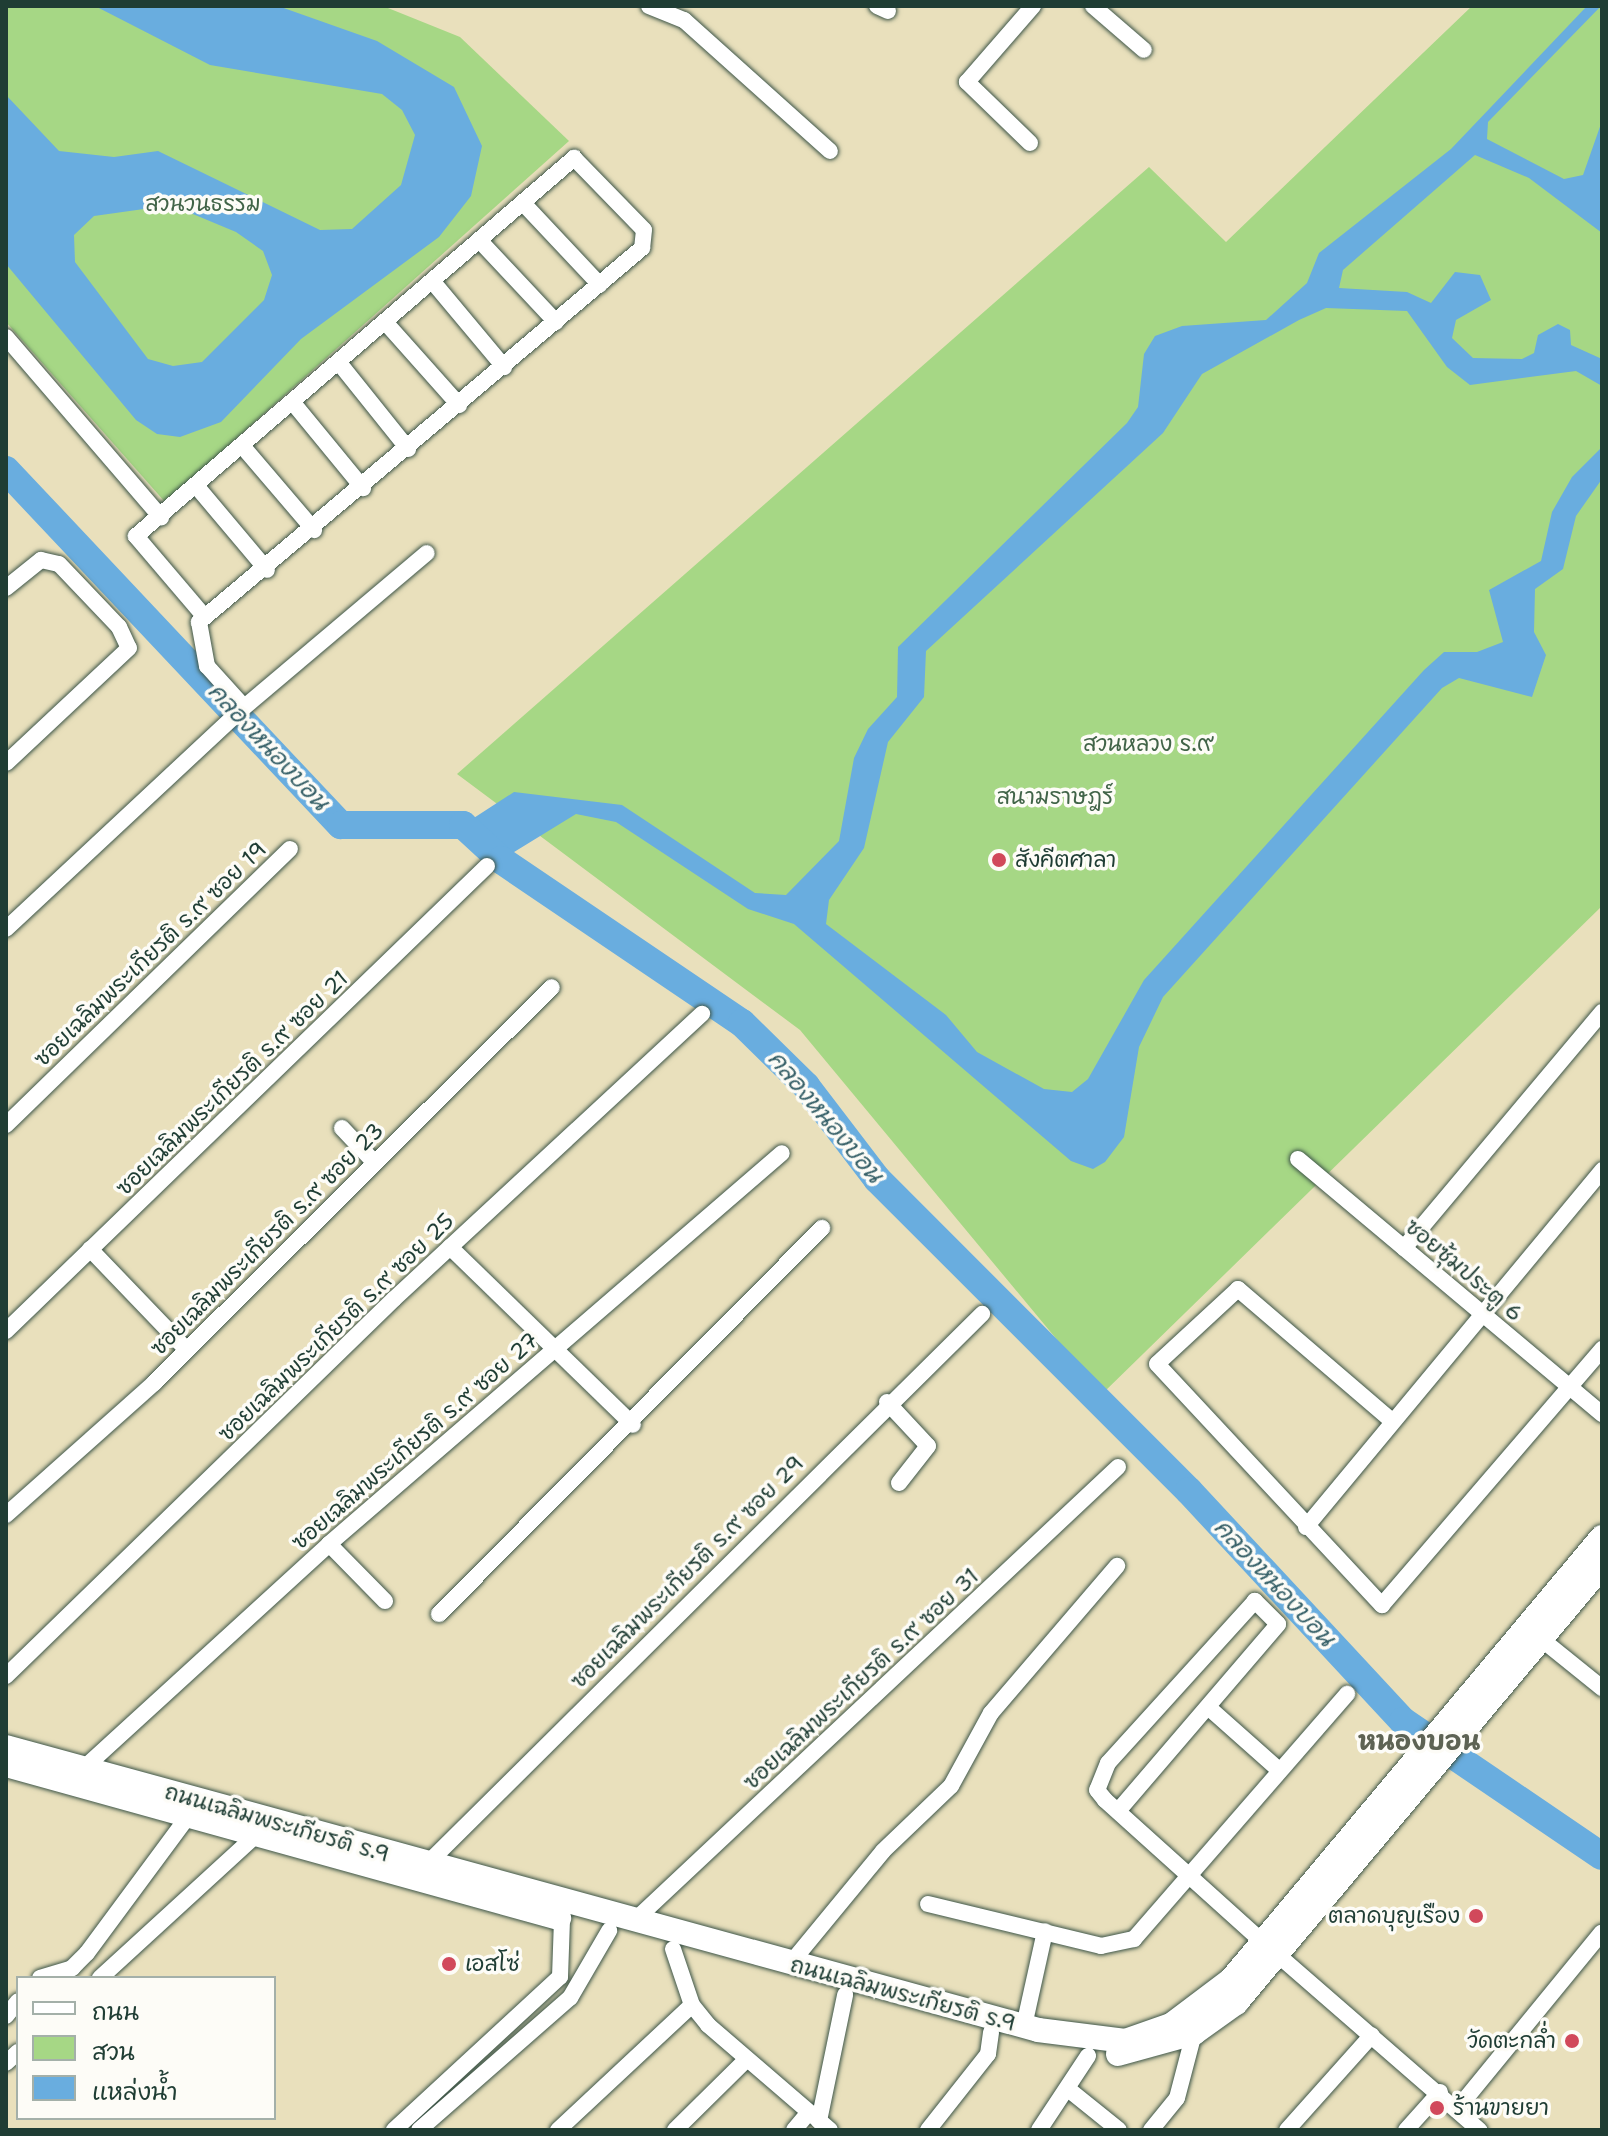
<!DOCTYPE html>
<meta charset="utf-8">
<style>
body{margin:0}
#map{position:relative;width:1608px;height:2136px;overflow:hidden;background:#e9e0bc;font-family:"Shantell Sans","Playpen Sans Thai",sans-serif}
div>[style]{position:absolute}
.green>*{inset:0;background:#a6d785}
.water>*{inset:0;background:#69addf}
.river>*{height:28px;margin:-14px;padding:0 14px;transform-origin:14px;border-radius:14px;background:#69addf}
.roads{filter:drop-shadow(0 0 2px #3d5548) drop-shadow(0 0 2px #3d5548)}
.minor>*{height:16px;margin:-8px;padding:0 8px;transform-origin:8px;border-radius:8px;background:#fff}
.secondary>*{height:24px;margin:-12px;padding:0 12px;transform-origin:12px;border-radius:12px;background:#fff}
.dots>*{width:22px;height:22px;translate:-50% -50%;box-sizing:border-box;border:4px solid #fdfcf7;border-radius:50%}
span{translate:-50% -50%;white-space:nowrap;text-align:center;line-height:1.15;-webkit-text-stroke:7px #fdfcf7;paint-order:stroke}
.park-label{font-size:22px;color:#416448}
.poi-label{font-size:22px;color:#1f3d34}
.left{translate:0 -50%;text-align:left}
.right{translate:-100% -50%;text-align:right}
.street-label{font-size:22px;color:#1f3d34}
.water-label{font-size:24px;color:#355f67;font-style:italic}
.quarter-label{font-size:26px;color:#5e6354;font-weight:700}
.frame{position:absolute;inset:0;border:8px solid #1f3d34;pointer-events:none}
.legend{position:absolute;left:16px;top:1976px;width:260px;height:144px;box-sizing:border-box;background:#fdfcf7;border:2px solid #a4b0a9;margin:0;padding:10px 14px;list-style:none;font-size:24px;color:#1f3d34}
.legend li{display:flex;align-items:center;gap:16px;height:40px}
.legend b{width:40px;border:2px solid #a4b0a9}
</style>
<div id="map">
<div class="green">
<i style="clip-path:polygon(6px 6px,383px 6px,460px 37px,569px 141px,165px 502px,6px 322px)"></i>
<i style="clip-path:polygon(1472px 6px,1602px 6px,1602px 906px,1102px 1394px,800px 1030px,457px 774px,1149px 167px,1226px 242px)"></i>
</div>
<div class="water">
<i style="clip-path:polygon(evenodd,95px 6px,278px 6px,377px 41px,454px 87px,482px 146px,471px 196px,439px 237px,301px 339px,221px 422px,180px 437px,157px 434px,136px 420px,6px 264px,6px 95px,59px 151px,114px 157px,158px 151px,320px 230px,352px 229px,401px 185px,415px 135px,402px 110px,382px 94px,210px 65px,95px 6px,151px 208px,188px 212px,236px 232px,263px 251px,272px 275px,264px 300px,202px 362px,173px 366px,148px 359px,75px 262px,74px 235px,94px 216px,151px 208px)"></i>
<i style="clip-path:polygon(1587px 6px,1601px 6px,1488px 122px,1487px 139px,1564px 179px,1583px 175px,1602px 121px,1602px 233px,1529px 178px,1475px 155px,1343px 270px,1339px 288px,1407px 292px,1431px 303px,1455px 272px,1480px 275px,1491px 300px,1456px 320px,1452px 338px,1473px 358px,1522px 359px,1534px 353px,1538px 335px,1558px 324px,1570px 330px,1571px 345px,1602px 359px,1602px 386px,1576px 371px,1470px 385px,1447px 367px,1407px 311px,1326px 308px,1299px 320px,1202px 374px,1163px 433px,926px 651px,924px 697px,888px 742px,864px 848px,829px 900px,826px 924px,946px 1015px,977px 1052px,1044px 1089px,1072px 1092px,1088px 1079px,1144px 980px,1424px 670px,1444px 652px,1477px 652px,1503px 642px,1489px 590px,1541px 561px,1552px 512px,1572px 477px,1602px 447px,1602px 479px,1576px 516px,1563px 569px,1535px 589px,1534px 632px,1546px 655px,1532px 697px,1459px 678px,1442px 688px,1163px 997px,1139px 1047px,1124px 1137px,1105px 1162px,1093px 1169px,1071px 1161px,794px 924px,748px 909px,616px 822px,576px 814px,501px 860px,463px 825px,514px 792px,622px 805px,755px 893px,786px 895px,839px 841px,854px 758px,868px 729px,897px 697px,898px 647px,1127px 423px,1138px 407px,1144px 354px,1155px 336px,1182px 326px,1266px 320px,1307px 283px,1319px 253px,1451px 149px)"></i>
</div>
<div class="river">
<i style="left:6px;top:470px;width:488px;rotate:46.7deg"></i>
<i style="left:341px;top:825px;width:122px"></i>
<i style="left:463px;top:825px;width:52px;rotate:42.6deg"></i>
<i style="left:501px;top:860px;width:291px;rotate:34.1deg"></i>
<i style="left:742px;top:1023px;width:90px;rotate:44.5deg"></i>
<i style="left:806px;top:1086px;width:117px;rotate:52.6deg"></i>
<i style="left:877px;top:1179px;width:441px;rotate:45deg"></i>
<i style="left:1189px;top:1491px;width:314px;rotate:47.1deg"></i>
<i style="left:1403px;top:1721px;width:240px;rotate:34.2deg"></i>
</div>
<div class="roads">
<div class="minor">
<i style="left:649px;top:6px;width:38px;rotate:22deg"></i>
<i style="left:684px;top:20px;width:196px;rotate:41.9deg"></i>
<i style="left:877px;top:6px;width:12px;rotate:24deg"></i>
<i style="left:1093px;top:6px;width:67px;rotate:40.8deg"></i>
<i style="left:1030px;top:143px;width:88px;rotate:-135.9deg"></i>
<i style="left:967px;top:82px;width:101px;rotate:-49deg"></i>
<i style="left:523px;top:203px;width:112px;rotate:46.8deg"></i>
<i style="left:480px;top:241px;width:111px;rotate:46.8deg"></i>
<i style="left:433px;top:282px;width:111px;rotate:50.1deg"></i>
<i style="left:386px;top:323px;width:110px;rotate:48.3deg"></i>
<i style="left:6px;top:337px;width:238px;rotate:49.3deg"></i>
<i style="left:340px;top:364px;width:109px;rotate:51.3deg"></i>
<i style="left:294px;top:404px;width:109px;rotate:50.6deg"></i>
<i style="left:244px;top:448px;width:108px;rotate:49.5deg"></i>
<i style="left:198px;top:488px;width:107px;rotate:49.9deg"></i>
<i style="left:6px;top:588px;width:45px;rotate:-38.7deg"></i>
<i style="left:41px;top:560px;width:18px;rotate:13deg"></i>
<i style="left:59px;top:564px;width:87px;rotate:46.4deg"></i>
<i style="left:119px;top:627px;width:23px;rotate:65deg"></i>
<i style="left:129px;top:648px;width:168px;rotate:136.9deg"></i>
<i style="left:204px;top:616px;width:105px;rotate:-130.4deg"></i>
<i style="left:136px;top:536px;width:579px;rotate:-40.79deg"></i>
<i style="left:574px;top:158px;width:100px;rotate:45.8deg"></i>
<i style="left:644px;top:230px;width:18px;rotate:96deg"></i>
<i style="left:642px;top:248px;width:580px;rotate:139.83deg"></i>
<i style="left:199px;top:622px;width:45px;rotate:79.7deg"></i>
<i style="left:207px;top:666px;width:55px;rotate:47.9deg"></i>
<i style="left:6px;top:929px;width:321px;rotate:-43deg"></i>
<i style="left:241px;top:710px;width:243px;rotate:-40.2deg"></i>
<i style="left:6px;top:1125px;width:396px;rotate:-44.2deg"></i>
<i style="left:342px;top:1128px;width:48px;rotate:46.7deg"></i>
<i style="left:1298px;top:1159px;width:397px;rotate:40deg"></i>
<i style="left:450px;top:1247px;width:255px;rotate:44.2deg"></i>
<i style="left:1404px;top:1248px;width:308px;rotate:-50deg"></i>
<i style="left:90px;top:1249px;width:140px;rotate:46.2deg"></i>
<i style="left:6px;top:1331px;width:669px;rotate:-44.03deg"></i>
<i style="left:887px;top:1402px;width:60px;rotate:47deg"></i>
<i style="left:928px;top:1446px;width:47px;rotate:128.1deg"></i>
<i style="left:1392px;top:1421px;width:203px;rotate:-139.4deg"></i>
<i style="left:1238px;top:1289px;width:110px;rotate:137.2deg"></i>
<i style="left:1157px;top:1364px;width:330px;rotate:47deg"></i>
<i style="left:1382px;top:1605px;width:338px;rotate:-49.3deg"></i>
<i style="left:6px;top:1515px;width:198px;rotate:-41.7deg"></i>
<i style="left:154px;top:1383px;width:561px;rotate:-44.86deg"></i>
<i style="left:1306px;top:1527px;width:464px;rotate:-50.3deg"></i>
<i style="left:329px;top:1544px;width:80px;rotate:45.5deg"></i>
<i style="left:439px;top:1614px;width:544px;rotate:-45.22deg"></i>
<i style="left:1540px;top:1638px;width:80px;rotate:38.9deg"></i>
<i style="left:6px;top:1676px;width:541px;rotate:-44.18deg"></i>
<i style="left:394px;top:1299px;width:420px;rotate:-42.8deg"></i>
<i style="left:1208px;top:1707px;width:96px;rotate:41.6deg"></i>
<i style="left:83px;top:1769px;width:333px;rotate:-42.4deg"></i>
<i style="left:329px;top:1544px;width:598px;rotate:-40.8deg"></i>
<i style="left:1118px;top:1811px;width:246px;rotate:-49.4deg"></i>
<i style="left:1278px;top:1624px;width:33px;rotate:-135deg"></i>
<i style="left:1255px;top:1601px;width:219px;rotate:132.2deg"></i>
<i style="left:1108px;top:1763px;width:29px;rotate:112deg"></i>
<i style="left:1097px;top:1790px;width:13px;rotate:51deg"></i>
<i style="left:1105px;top:1800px;width:214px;rotate:42deg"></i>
<i style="left:426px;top:1865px;width:783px;rotate:-44.74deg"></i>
<i style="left:928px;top:1904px;width:178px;rotate:13.6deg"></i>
<i style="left:1101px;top:1946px;width:34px;rotate:-12deg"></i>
<i style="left:1134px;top:1939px;width:325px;rotate:-49deg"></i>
<i style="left:633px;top:1922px;width:665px;rotate:-43.17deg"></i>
<i style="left:673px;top:1949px;width:59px;rotate:71.3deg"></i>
<i style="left:692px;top:2005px;width:26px;rotate:51deg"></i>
<i style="left:708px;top:2025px;width:161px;rotate:40.7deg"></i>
<i style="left:1278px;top:1955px;width:267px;rotate:41deg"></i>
<i style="left:790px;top:1964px;width:146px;rotate:-50.5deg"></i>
<i style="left:883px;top:1851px;width:94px;rotate:-43.7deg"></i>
<i style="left:951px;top:1786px;width:83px;rotate:-61.3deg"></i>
<i style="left:991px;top:1713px;width:194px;rotate:-49.4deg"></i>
<i style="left:40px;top:1978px;width:34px;rotate:-17deg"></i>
<i style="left:72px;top:1968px;width:21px;rotate:-45deg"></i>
<i style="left:87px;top:1953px;width:167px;rotate:-53.5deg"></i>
<i style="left:100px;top:1978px;width:209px;rotate:-42.5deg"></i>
<i style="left:6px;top:2016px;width:19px;rotate:-51deg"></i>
<i style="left:1024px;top:2026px;width:97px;rotate:-77.5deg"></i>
<i style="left:6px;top:2063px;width:16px;rotate:-43deg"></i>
<i style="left:1068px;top:2089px;width:65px;rotate:38.8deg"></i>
<i style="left:1458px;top:2108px;width:227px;rotate:-50.7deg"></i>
<i style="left:819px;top:2121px;width:129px;rotate:-78.3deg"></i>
<i style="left:394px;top:2130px;width:226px;rotate:-42.7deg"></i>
<i style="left:560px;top:1977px;width:58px;rotate:-88deg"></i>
<i style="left:419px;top:2130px;width:201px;rotate:-41.2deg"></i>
<i style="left:570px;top:1998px;width:78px;rotate:-59.8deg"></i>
<i style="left:558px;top:2130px;width:183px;rotate:-43deg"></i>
<i style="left:675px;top:2130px;width:100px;rotate:-44.6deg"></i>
<i style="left:794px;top:2130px;width:23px;rotate:-50deg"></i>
<i style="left:928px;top:2130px;width:97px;rotate:-51.7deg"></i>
<i style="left:988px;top:2054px;width:22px;rotate:-82deg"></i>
<i style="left:1039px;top:2130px;width:89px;rotate:-56.5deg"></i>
<i style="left:1151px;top:2130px;width:41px;rotate:-50.9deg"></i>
<i style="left:1177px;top:2098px;width:67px;rotate:-75.3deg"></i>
<i style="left:1287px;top:2130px;width:127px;rotate:-48.2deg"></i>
<i style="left:1406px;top:2130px;width:51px;rotate:-48.2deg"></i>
</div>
<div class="secondary">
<i style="left:6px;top:1747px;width:1070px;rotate:15.33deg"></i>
<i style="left:1038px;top:2030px;width:88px;rotate:7.2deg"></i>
<i style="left:1125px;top:2041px;width:49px;rotate:-19.2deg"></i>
<i style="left:1171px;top:2025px;width:75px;rotate:-36.9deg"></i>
<i style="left:1231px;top:1980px;width:578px;rotate:-50.05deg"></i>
<i style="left:6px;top:1765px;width:574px;rotate:15.47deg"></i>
<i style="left:1118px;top:2054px;width:79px;rotate:-15.4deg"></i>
<i style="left:1194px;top:2033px;width:52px;rotate:-35.5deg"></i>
<i style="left:1236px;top:2003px;width:570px;rotate:-50.05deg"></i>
</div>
</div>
<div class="dots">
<i style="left:999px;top:860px;background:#d1495b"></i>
<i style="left:1476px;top:1916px;background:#d1495b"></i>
<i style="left:449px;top:1964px;background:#d1495b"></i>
<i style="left:1572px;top:2041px;background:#d1495b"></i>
<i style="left:1437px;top:2108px;background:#d1495b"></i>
</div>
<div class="park-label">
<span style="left:203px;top:204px">สวนวนธรรม</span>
<span style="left:1148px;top:744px">สวนหลวง ร.๙</span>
<span style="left:1055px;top:797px">สนามราษฎร์</span>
</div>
<div class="poi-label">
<span class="left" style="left:1015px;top:860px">สังคีตศาลา</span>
<span class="right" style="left:1460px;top:1916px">ตลาดบุญเรือง</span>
<span class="left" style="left:465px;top:1964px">เอสโซ่</span>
<span class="right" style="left:1556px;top:2041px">วัดตะกล่ำ</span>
<span class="left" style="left:1453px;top:2108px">ร้านขายยา</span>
</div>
<div class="street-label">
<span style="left:150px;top:954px;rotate:-44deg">ซอยเฉลิมพระเกียรติ ร.๙ ซอย 19</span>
<span style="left:232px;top:1083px;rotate:-44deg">ซอยเฉลิมพระเกียรติ ร.๙ ซอย 21</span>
<span style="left:267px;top:1239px;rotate:-45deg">ซอยเฉลิมพระเกียรติ ร.๙ ซอย 23</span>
<span style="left:1464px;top:1270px;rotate:40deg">ซอยซุ้มประตู 6</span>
<span style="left:336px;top:1327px;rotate:-44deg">ซอยเฉลิมพระเกียรติ ร.๙ ซอย 25</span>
<span style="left:415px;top:1441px;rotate:-41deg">ซอยเฉลิมพระเกียรติ ร.๙ ซอย 27</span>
<span style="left:687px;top:1572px;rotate:-45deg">ซอยเฉลิมพระเกียรติ ร.๙ ซอย 29</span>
<span style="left:861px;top:1679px;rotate:-43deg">ซอยเฉลิมพระเกียรติ ร.๙ ซอย 31</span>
<span style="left:277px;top:1823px;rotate:16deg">ถนนเฉลิมพระเกียรติ ร.9</span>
<span style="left:903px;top:1994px;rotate:15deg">ถนนเฉลิมพระเกียรติ ร.9</span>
</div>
<div class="water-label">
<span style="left:268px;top:747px;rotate:47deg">คลองหนองบอน</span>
<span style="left:825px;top:1117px;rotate:50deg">คลองหนองบอน</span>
<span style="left:1274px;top:1583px;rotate:47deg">คลองหนองบอน</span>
</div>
<div class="quarter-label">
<span style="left:1419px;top:1741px">หนองบอน</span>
</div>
<div class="frame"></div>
<ul class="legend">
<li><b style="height:10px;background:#fff"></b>ถนน</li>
<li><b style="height:22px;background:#a6d785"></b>สวน</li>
<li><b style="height:22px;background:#69addf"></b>แหล่งน้ำ</li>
</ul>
</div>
